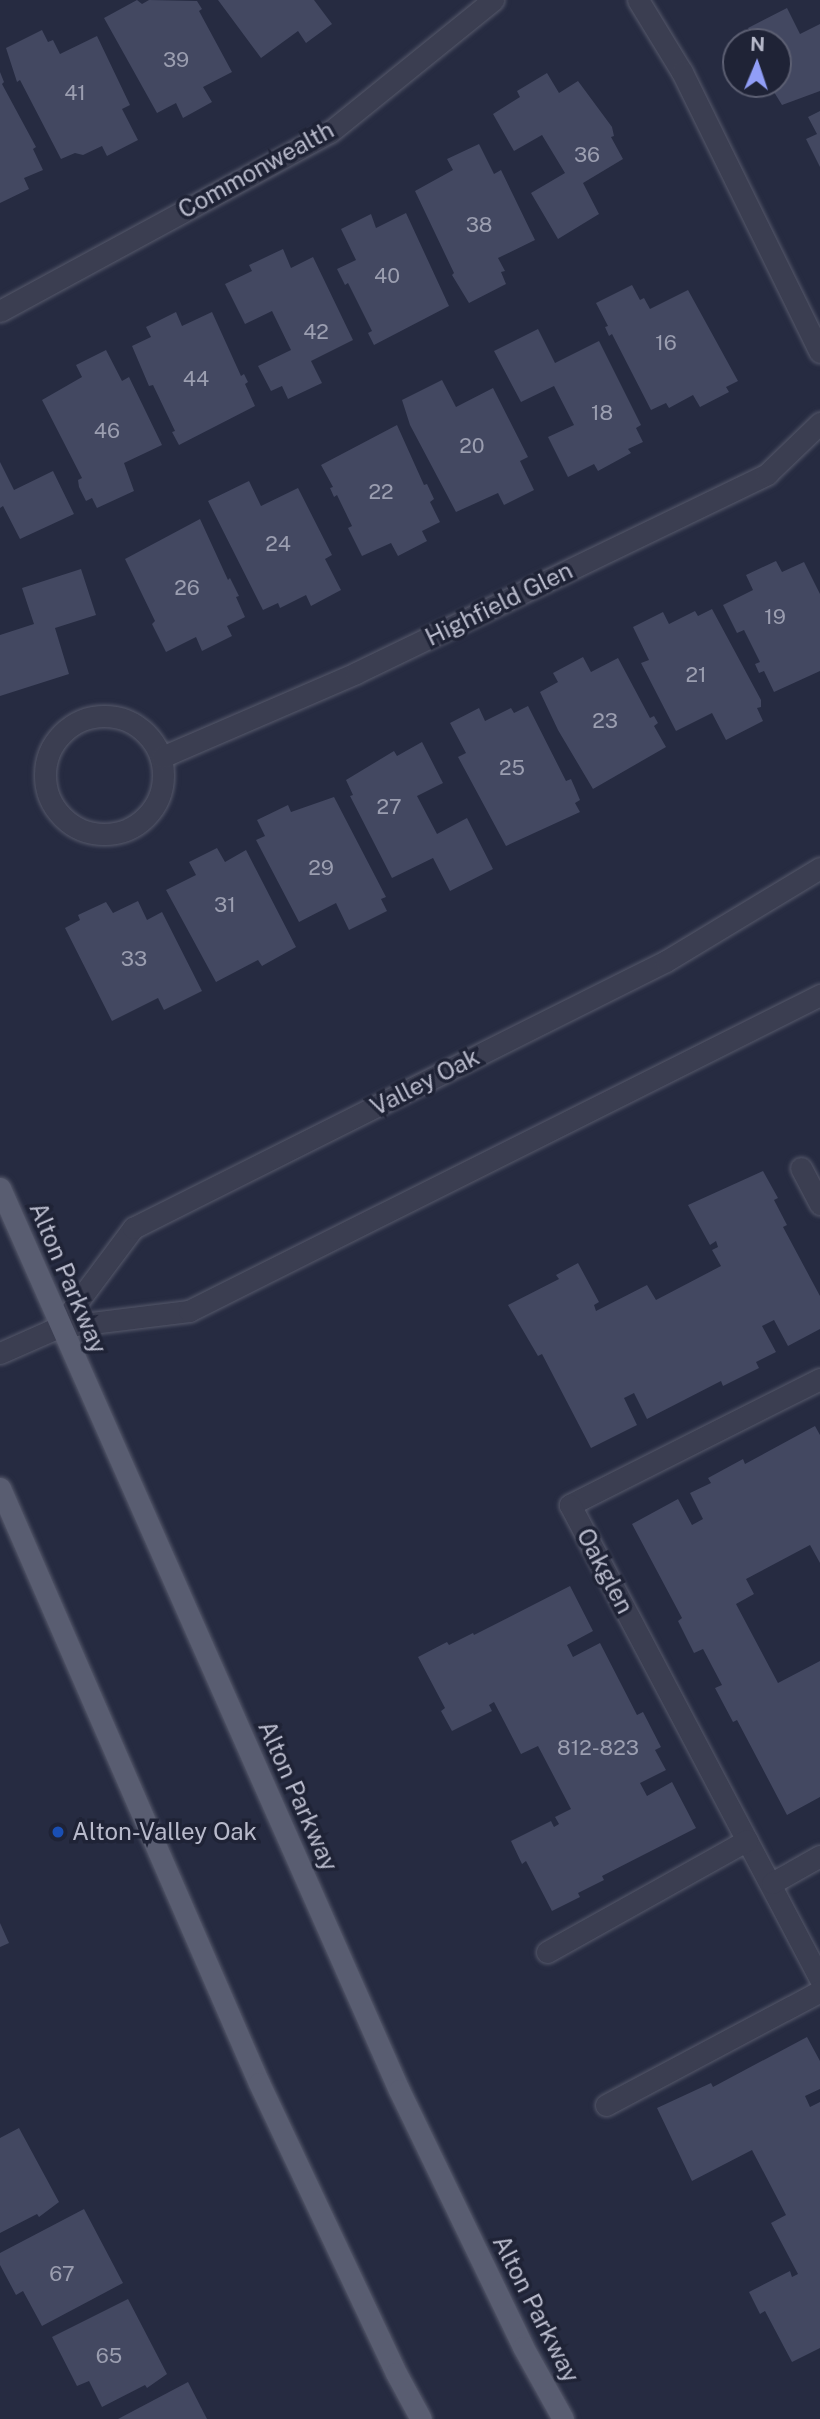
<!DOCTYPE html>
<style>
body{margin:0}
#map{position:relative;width:820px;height:2419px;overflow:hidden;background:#262b41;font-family:"Public Sans",sans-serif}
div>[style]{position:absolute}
.building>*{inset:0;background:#434861}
.roads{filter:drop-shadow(0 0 2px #56596b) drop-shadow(0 0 2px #56596b)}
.minor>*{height:21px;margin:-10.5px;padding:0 10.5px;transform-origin:10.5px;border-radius:10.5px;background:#3b3e51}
.minor>.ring{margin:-10.5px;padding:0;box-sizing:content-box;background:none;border:21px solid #3b3e51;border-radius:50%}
.major>*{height:21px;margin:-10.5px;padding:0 10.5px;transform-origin:10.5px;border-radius:10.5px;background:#595d71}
.dots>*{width:19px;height:19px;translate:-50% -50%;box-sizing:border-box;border:4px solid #1f2336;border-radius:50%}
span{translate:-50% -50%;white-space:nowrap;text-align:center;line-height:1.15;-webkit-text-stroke:7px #1f2336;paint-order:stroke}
.number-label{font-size:21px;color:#9b9eb0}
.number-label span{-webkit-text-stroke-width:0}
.street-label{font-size:24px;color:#b8bacb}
.poi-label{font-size:24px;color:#b8bacb}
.left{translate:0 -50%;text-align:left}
.north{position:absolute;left:722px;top:28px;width:70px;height:70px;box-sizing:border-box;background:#1f2336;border:2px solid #5c5f72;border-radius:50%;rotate:2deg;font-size:19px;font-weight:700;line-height:28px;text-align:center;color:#b8bacb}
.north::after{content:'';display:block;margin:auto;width:24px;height:32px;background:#919ef7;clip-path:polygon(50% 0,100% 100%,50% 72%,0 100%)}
</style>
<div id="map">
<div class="building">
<i style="clip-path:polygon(137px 0,142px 4px,149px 0,197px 1px,202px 9px,199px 11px,232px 72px,203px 87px,212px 102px,183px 118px,176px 103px,157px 113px,104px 18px)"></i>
<i style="clip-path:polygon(218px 0,314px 0,332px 24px,306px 43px,298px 31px,261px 58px)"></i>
<i style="clip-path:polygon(787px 8px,800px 34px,820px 24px,820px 91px,782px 105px,769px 84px,778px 84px,778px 42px,756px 42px,748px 28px)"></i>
<i style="clip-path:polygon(42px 30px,48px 42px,53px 40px,60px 54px,97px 36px,130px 105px,122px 109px,138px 140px,107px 156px,102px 146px,83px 155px,75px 153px,61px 159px,20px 80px,17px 82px,6px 48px)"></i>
<i style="clip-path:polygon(0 72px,4px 82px,2px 84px,36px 147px,33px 149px,43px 170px,24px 178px,29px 189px,0 203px)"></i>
<i style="clip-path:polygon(547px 73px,559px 93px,578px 81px,612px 127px,614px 136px,611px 137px,623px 159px,583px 183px,599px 214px,558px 239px,531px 193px,565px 173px,542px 135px,514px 151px,493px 114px,520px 97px,517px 91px)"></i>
<i style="clip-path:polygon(820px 111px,820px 167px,806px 139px,817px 134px,808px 117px)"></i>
<i style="clip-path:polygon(479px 144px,494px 174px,501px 170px,535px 240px,498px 258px,505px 271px,501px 272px,506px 284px,469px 303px,452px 275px,454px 273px,415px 191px,453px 170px,447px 159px)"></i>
<i style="clip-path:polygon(406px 213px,449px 306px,374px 345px,368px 333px,372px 331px,348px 283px,345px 285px,337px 269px,356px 260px,341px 229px,371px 214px,376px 228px)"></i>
<i style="clip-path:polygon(283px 249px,291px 268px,313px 257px,353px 340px,311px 361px,322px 383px,288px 399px,282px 386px,271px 391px,258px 366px,291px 350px,272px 311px,245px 324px,225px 284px,252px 271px,249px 265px)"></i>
<i style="clip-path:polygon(632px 285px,640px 300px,644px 298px,650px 309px,688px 290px,738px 381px,726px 387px,729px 392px,700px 407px,693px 395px,669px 408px,666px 403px,651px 410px,612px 334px,609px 336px,605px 327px,608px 326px,596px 303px)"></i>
<i style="clip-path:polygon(176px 312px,182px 326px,212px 312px,241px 376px,244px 374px,248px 382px,245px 384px,255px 406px,179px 445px,172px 432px,175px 431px,153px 385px,149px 386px,132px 346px,151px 337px,146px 327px)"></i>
<i style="clip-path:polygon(538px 329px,555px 363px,599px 341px,641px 425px,636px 428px,643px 442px,628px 449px,631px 453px,598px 471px,594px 464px,568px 477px,548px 437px,574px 425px,554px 386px,521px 402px,494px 351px)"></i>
<i style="clip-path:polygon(106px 350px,122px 381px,129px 377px,162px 445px,124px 463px,134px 491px,97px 508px,92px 498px,86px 501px,79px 487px,78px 480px,82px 478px,42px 400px,82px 377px,76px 365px)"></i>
<i style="clip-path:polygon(442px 380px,456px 407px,493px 388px,528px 457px,520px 461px,534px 490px,504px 505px,498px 493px,456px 512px,410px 425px,402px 400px)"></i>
<i style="clip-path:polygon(397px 425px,424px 485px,427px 484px,434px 499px,430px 502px,440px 522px,422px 531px,427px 541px,398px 556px,391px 543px,362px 556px,348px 528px,352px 526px,337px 495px,334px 497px,330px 488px,333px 487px,321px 465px)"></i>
<i style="clip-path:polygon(0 462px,14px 490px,53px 471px,74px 514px,20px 539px,3px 506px,0 508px)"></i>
<i style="clip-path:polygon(249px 481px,261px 506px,298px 488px,332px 555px,325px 559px,341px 590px,311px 606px,306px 595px,280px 608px,278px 603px,263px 610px,208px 501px)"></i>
<i style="clip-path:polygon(200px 519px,228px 580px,230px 578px,239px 596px,236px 597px,245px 617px,227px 626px,232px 636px,202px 651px,196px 637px,166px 652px,152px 624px,155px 621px,125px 559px)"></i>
<i style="clip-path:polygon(776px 561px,782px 572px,804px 562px,820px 594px,820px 671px,774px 692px,764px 671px,759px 673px,755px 664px,760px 662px,744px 630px,737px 633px,723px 605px,753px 590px,746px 575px)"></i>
<i style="clip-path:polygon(81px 569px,96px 615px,55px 628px,69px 674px,0 696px,0 635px,34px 624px,22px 588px)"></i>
<i style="clip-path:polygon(712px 609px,761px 700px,761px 707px,757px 708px,763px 721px,726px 740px,712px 713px,676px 731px,641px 663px,649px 660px,633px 627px,663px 612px,669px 624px,695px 611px,698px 616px)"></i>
<i style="clip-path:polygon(583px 657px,591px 672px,618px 658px,650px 718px,654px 716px,658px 723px,654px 726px,666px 747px,593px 789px,558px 730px,540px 692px,558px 682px,553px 673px)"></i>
<i style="clip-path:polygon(528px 706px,566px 781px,571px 779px,575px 788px,580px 800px,575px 803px,580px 812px,506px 846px,458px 757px,466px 753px,450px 723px,479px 708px,485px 721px,511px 708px,514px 713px)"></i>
<i style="clip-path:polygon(422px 742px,443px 783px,417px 796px,437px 834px,467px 818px,493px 869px,450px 891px,433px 858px,392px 878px,350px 796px,353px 795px,346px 780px,394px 751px,397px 756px)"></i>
<i style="clip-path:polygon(334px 797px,386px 897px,381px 899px,387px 911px,349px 930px,336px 903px,299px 922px,256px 840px,265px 836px,257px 820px,288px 805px,291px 812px)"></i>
<i style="clip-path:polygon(217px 848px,225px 862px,246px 850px,296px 947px,262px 966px,258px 960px,216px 982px,166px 890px,196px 875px,189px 862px)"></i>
<i style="clip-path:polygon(138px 901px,147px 920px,162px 912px,202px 991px,164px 1010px,158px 998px,112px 1021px,65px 928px,80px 920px,78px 915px,106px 902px,113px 913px)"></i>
<i style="clip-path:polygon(763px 1171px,778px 1198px,774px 1200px,787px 1225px,783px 1227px,820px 1296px,820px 1329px,788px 1346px,774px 1320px,762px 1326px,776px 1352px,756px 1362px,759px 1368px,723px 1386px,721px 1381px,647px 1419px,634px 1393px,624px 1398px,637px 1425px,591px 1448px,542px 1354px,538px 1356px,508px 1305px,559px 1279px,556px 1275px,578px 1263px,599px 1302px,594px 1305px,596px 1311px,647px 1285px,656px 1300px,721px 1266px,712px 1250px,718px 1247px,716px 1241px,710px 1245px,688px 1205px)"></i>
<i style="clip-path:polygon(815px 1426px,820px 1435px,820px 1563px,810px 1545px,746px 1579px,754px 1594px,736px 1604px,778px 1683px,820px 1661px,820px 1797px,787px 1815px,737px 1720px,733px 1722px,715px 1688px,722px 1685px,703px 1649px,694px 1653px,678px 1621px,682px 1618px,632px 1524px,678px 1499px,692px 1525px,703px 1519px,690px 1493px,711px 1483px,708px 1478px,743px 1459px,745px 1464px)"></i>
<i style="clip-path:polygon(570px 1586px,593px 1631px,567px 1645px,573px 1657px,600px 1643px,637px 1715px,643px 1712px,661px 1747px,655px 1750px,666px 1770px,640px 1783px,647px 1796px,672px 1782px,696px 1828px,602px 1876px,604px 1880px,578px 1893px,580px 1897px,552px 1911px,526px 1861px,522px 1864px,511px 1841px,551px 1821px,554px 1827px,559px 1824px,555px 1817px,571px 1809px,538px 1746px,521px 1754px,494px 1702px,489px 1705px,492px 1711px,452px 1731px,441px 1711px,445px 1708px,418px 1657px,447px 1642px,449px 1645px,473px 1633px,474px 1635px)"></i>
<i style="clip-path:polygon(0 1923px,9px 1943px,0 1947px)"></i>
<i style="clip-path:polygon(807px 2037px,820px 2061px,820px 2089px,805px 2096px,810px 2107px,820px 2102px,820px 2348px,792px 2362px,765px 2311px,760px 2314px,749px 2292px,790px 2271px,792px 2277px,798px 2274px,771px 2223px,786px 2215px,752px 2150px,692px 2181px,657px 2108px,711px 2083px,713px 2087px)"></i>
<i style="clip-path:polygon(19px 2128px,59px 2202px,39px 2217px,37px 2214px,0 2233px,0 2138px)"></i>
<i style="clip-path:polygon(84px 2209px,123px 2283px,42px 2326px,23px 2291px,16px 2295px,0 2265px,0 2253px)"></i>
<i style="clip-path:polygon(128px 2299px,167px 2374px,147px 2388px,145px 2385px,102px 2407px,89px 2381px,77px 2386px,52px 2337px)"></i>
<i style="clip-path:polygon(188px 2382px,207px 2419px,118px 2419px)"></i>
</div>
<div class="roads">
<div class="minor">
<i style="left:638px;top:0;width:84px;rotate:58.6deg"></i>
<i style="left:682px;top:72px;width:312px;rotate:63.8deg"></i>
<i style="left:0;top:311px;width:375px;rotate:-28.5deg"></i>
<i style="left:330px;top:132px;width:210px;rotate:-39deg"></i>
<i class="ring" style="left:45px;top:716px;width:97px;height:97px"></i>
<i style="left:162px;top:757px;width:211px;rotate:-23.4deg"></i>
<i style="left:356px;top:673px;width:457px;rotate:-25.8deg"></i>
<i style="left:767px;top:474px;width:74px;rotate:-43.9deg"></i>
<i style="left:801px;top:1168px;width:41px;rotate:62.2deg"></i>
<i style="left:59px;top:1327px;width:124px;rotate:-53.2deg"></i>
<i style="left:133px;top:1228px;width:596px;rotate:-26.61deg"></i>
<i style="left:666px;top:961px;width:180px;rotate:-31.1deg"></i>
<i style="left:0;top:1353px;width:64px;rotate:-23.8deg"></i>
<i style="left:59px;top:1327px;width:131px;rotate:-7deg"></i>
<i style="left:189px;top:1311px;width:706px;rotate:-26.6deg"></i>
<i style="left:820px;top:1379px;width:280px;rotate:153.3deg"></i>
<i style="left:570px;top:1505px;width:536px;rotate:62.19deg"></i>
<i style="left:772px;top:1883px;width:55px;rotate:-29.4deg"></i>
<i style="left:547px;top:1952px;width:229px;rotate:-29.2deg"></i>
<i style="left:606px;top:2105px;width:242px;rotate:-28deg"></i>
</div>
<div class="major">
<i style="left:0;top:1188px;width:986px;rotate:66.14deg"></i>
<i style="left:399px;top:2090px;width:285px;rotate:64.2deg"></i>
<i style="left:523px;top:2347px;width:82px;rotate:60.9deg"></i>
<i style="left:0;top:1488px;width:649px;rotate:66.48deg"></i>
<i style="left:259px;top:2083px;width:321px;rotate:64.7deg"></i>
<i style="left:396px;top:2373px;width:52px;rotate:61.5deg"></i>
</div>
</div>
<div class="dots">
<i style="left:58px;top:1832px;background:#1a4fb4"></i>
</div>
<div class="number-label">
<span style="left:176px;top:60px">39</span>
<span style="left:75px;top:93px">41</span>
<span style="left:587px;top:155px">36</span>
<span style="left:479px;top:225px">38</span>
<span style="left:387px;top:276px">40</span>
<span style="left:316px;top:332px">42</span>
<span style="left:666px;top:343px">16</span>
<span style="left:196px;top:379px">44</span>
<span style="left:602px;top:413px">18</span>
<span style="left:107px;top:431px">46</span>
<span style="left:472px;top:446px">20</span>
<span style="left:381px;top:492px">22</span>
<span style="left:278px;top:544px">24</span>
<span style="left:187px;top:588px">26</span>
<span style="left:775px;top:617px">19</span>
<span style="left:696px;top:675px">21</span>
<span style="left:605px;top:721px">23</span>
<span style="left:512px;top:768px">25</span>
<span style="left:389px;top:807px">27</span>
<span style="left:321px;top:868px">29</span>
<span style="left:225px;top:905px">31</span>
<span style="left:134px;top:959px">33</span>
<span style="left:598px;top:1748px">812-823</span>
<span style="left:62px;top:2274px">67</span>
<span style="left:109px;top:2356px">65</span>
</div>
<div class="street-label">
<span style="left:256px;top:170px;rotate:-29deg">Commonwealth</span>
<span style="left:499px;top:604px;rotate:-26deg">Highfield Glen</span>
<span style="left:425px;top:1082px;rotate:-27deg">Valley Oak</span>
<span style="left:68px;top:1278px;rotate:67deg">Alton Parkway</span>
<span style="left:605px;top:1571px;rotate:62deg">Oakglen</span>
<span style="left:298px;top:1796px;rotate:66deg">Alton Parkway</span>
<span style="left:536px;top:2309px;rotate:63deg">Alton Parkway</span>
</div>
<div class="poi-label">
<span class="left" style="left:72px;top:1832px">Alton-Valley Oak</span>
</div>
<div class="north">N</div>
</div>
